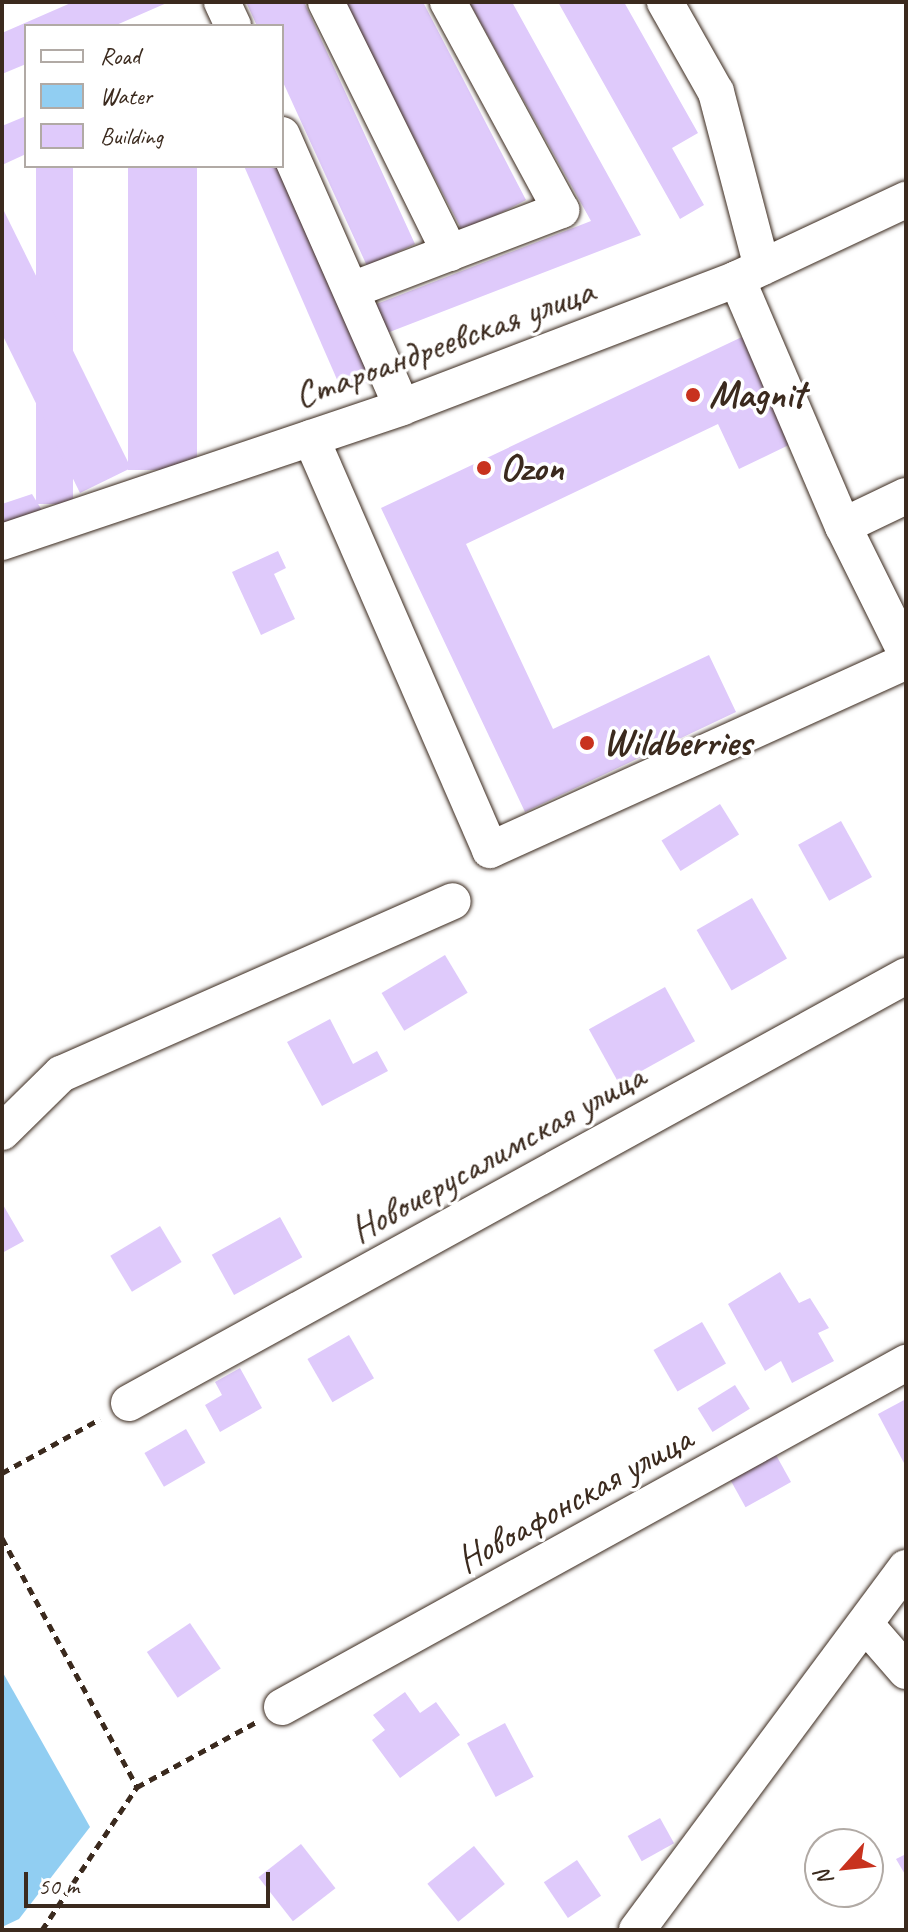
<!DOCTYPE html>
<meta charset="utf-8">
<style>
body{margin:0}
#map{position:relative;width:908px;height:1932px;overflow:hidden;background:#fff;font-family:Caveat,sans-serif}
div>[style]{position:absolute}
.water>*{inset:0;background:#91cef2}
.building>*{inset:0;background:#dfcafb;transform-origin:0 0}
.path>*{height:5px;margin-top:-2.5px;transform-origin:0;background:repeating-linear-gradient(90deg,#3b2a1e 0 8px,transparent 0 14px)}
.roads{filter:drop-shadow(0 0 2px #3b2a1e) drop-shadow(0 0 2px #3b2a1e)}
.minor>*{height:36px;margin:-18px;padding:0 18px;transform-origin:18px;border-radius:18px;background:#fff}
.dots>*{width:22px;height:22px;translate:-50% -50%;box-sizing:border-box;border:4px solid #fff;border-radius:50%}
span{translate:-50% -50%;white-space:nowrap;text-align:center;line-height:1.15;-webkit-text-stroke:7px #fff;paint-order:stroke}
.street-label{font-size:38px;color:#3b2a1e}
.poi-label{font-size:38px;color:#3b2a1e;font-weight:700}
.left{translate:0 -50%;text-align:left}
.frame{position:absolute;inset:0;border:4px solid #3b2a1e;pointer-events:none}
.legend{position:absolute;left:24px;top:24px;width:260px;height:144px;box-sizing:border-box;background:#fff;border:2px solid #b1aaa5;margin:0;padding:10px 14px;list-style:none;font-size:24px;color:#3b2a1e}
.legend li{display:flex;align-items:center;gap:16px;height:40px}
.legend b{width:40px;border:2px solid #b1aaa5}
.north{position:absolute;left:804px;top:1828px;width:80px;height:80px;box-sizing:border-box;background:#fff;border:2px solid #b1aaa5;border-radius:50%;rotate:243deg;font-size:22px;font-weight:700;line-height:32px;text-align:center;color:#3b2a1e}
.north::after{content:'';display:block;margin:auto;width:28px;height:36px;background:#c8321e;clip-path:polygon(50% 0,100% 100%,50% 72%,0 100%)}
.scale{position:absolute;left:24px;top:1872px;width:246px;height:36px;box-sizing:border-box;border:4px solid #3b2a1e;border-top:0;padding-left:10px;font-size:24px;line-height:28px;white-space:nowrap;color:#3b2a1e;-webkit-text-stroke:6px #fff;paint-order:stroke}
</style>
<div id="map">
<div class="water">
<i style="clip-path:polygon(2px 1671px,90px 1827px,19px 1919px,2px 1927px)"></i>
</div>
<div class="building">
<i style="clip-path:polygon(73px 2px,169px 2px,114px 26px,26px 26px,26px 64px,2px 74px,2px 33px)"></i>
<i style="clip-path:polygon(246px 2px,304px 2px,415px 244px,367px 266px,282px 80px,282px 26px,257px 26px)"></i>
<i style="clip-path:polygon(343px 2px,423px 2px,526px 200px,463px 232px)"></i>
<i style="clip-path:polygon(469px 2px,512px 2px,641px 235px,387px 333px,374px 305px,591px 221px)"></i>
<i style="clip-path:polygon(558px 2px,624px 2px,698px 133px,672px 148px,704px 205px,680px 219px)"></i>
<i style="clip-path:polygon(26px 116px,26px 154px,2px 165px,2px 126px)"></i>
<i style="left:36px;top:166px;width:37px;height:338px"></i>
<i style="left:128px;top:166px;width:69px;height:304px"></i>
<i style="clip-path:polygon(244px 166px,279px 166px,375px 380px,342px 391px)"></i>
<i style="clip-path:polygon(2px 207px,131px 468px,80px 493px,2px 334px)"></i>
<i style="clip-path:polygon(744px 336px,795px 442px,739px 469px,718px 424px,466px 544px,553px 729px,709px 655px,736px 712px,525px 812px,381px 508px)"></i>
<i style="clip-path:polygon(32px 494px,48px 520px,2px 537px,2px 504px)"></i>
<i style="clip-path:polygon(278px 551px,286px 568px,274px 574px,295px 619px,261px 635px,232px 572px)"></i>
<i style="left:720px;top:804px;width:36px;height:69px;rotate:58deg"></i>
<i style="left:841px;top:821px;width:64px;height:49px;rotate:61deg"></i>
<i style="left:752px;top:898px;width:70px;height:64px;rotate:60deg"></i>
<i style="left:445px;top:955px;width:44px;height:74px;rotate:59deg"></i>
<i style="left:665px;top:987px;width:62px;height:87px;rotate:61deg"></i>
<i style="clip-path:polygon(330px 1019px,353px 1064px,377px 1051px,388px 1071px,322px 1106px,287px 1042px)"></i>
<i style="clip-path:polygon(2px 1203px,24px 1241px,2px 1253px)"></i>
<i style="left:280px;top:1217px;width:46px;height:78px;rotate:61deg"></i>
<i style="left:160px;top:1226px;width:42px;height:58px;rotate:59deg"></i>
<i style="clip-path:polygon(780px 1272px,799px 1303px,810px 1298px,829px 1328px,818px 1333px,834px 1361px,792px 1383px,781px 1361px,765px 1371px,728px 1304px)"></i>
<i style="left:702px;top:1322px;width:48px;height:56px;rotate:60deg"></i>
<i style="left:349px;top:1335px;width:50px;height:48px;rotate:60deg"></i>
<i style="clip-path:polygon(240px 1368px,262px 1408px,220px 1432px,205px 1405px,222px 1395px,215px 1382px)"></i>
<i style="left:735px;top:1385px;width:28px;height:44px;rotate:58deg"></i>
<i style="clip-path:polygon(906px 1399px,906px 1461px,904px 1463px,878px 1414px)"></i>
<i style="left:186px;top:1429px;width:39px;height:48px;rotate:60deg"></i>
<i style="left:776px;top:1455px;width:31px;height:52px;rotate:61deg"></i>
<i style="left:190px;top:1623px;width:55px;height:52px;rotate:56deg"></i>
<i style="clip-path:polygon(405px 1692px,420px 1713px,436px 1702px,460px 1735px,400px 1778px,372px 1740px,385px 1730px,373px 1715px)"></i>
<i style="left:505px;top:1723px;width:61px;height:43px;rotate:62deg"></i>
<i style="left:660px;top:1818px;width:29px;height:37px;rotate:61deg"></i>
<i style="left:301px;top:1844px;width:56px;height:54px;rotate:52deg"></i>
<i style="left:474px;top:1846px;width:49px;height:60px;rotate:51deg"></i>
<i style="clip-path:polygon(906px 1854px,906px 1876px,896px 1859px)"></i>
<i style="left:577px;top:1860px;width:43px;height:40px;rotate:56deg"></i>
</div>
<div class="path">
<i style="left:2px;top:1473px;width:112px;rotate:-28.9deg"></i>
<i style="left:2px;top:1538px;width:283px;rotate:61.5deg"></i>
<i style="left:137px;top:1787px;width:136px;rotate:-28.6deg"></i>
<i style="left:42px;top:1930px;width:172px;rotate:-56.4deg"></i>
</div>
<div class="roads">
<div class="minor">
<i style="left:222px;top:2px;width:26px;rotate:65deg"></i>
<i style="left:326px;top:2px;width:280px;rotate:63.7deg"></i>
<i style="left:665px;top:2px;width:103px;rotate:60.5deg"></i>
<i style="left:716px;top:92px;width:181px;rotate:75.3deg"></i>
<i style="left:282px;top:135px;width:297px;rotate:66.2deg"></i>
<i style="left:737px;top:279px;width:269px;rotate:66.8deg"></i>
<i style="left:843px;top:526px;width:142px;rotate:63.6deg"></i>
<i style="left:352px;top:290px;width:224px;rotate:-20.9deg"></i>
<i style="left:561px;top:210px;width:237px;rotate:-118.5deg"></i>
<i style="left:311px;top:438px;width:449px;rotate:66.5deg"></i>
<i style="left:490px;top:850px;width:457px;rotate:-24.4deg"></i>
<i style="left:843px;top:526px;width:70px;rotate:-25.5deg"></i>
<i style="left:2px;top:542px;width:422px;rotate:-18.6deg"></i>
<i style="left:402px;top:407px;width:359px;rotate:-20.9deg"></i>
<i style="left:737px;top:279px;width:187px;rotate:-25.1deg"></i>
<i style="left:2px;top:1132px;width:83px;rotate:-44.5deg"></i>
<i style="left:61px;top:1074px;width:428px;rotate:-23.8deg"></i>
<i style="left:129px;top:1403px;width:887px;rotate:-28.79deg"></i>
<i style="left:866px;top:1625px;width:61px;rotate:49deg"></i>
<i style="left:282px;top:1707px;width:713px;rotate:-28.87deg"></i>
<i style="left:637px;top:1930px;width:451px;rotate:-53.4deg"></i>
</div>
</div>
<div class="dots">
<i style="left:693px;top:395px;background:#c8321e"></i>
<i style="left:484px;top:468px;background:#c8321e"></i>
<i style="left:587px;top:743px;background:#c8321e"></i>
</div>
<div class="street-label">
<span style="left:444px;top:343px;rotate:-20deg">Староандреевская улица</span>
<span style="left:497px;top:1153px;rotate:-29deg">Новоиерусалимская улица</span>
<span style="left:574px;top:1499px;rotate:-29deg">Новоафонская улица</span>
</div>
<div class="poi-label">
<span class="left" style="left:709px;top:395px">Magnit</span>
<span class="left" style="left:500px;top:468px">Ozon</span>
<span class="left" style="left:603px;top:743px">Wildberries</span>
</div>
<div class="frame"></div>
<ul class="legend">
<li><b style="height:10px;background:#fff"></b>Road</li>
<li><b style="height:22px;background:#91cef2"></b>Water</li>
<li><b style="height:22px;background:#dfcafb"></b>Building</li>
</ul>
<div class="north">N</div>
<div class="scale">50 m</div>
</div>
